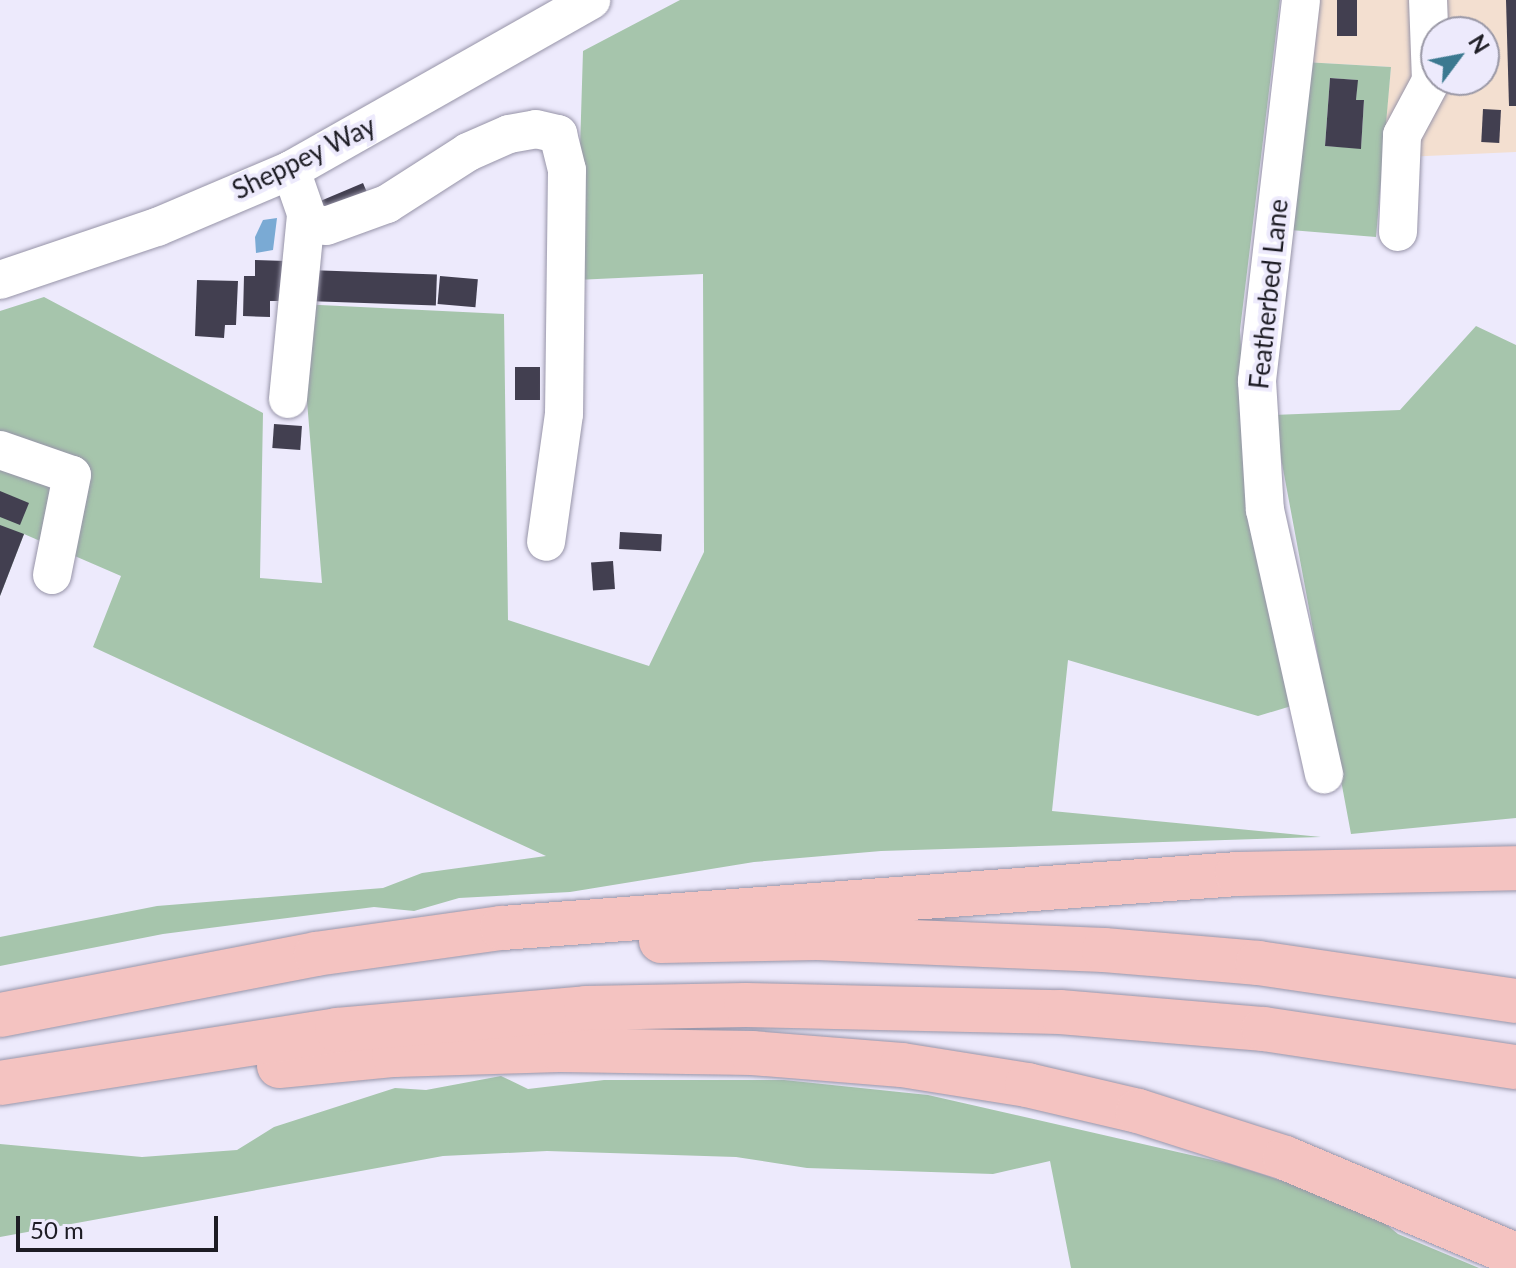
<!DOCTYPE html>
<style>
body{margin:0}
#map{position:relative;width:1516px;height:1268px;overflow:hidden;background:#edeafc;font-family:Lato,sans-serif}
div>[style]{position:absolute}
.commercial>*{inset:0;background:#f3dfd0}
.green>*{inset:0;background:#a6c5ac}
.water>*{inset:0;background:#7aaad4}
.building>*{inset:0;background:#423f50;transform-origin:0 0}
.roads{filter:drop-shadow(0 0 2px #9794a8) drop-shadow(0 0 2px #9794a8)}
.minor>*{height:38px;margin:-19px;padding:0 19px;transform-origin:19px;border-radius:19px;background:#fff}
.highway>*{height:44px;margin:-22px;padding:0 22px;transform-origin:22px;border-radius:22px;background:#f4c3c1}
span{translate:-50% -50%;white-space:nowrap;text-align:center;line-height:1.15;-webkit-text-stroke:8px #edeafc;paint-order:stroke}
.street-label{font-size:26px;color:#1d1c24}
.north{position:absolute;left:1420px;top:16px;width:80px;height:80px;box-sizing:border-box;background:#edeafc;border:2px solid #9a98a6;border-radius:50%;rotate:58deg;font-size:22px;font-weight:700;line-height:32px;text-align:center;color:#1d1c24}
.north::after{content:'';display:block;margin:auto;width:28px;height:36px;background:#3c7990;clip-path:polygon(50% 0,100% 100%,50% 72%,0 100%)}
.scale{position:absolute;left:16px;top:1216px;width:202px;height:36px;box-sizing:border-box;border:4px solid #1d1c24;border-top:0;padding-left:10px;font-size:24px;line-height:28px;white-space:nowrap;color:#1d1c24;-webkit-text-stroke:6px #edeafc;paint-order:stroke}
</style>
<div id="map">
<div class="commercial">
<i style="clip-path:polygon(evenodd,1319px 0,1516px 0,1516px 152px,1382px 158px,1391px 67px,1304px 62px,1319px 0,1436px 32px,1484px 32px,1484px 80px,1436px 80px,1436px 32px)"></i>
</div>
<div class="green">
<i style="clip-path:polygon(680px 0,1280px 0,1240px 330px,1250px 506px,1298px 704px,1258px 716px,1068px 660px,1052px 811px,1321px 837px,881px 851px,754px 862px,570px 892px,459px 898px,414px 911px,374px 907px,163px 934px,0 966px,0 937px,157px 906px,383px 888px,422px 873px,546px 856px,93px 647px,121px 576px,24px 534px,0 596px,0 311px,44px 297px,263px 413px,260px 578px,322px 583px,299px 304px,504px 314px,508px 620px,649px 666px,704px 552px,703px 274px,576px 280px,583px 51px)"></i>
<i style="clip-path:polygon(evenodd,1304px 62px,1391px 67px,1376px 237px,1278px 229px,1304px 62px,1330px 78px,1357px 80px,1356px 100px,1364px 100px,1361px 148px,1325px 146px,1330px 78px)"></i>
<i style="clip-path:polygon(1476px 326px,1516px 345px,1516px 818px,1351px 834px,1273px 415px,1400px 410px)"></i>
<i style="clip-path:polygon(501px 1076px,528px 1089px,604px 1080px,784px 1080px,928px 1095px,1230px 1164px,1366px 1208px,1398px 1234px,1479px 1268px,1071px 1268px,1050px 1161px,993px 1174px,807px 1168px,736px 1157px,547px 1151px,443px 1156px,0 1237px,0 1144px,142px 1157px,237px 1150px,274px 1127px,395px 1088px,426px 1090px)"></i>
</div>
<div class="water">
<i style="clip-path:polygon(277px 218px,273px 250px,256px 253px,255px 237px,263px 220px)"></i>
</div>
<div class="building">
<i style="left:1337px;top:0;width:20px;height:36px"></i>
<i style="clip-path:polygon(1506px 0,1516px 0,1516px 106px,1509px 106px)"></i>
<i style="clip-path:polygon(1330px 78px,1358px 80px,1356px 100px,1364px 100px,1361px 149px,1325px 146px)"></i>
<i style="left:1483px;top:109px;width:18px;height:33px;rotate:3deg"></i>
<i style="left:363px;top:183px;width:21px;height:45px;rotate:67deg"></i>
<i style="clip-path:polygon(255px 260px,286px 261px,286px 301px,270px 301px,270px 317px,243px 316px,244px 276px,255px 276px)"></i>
<i style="left:308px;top:270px;width:129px;height:31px;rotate:2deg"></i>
<i style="left:440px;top:276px;width:38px;height:28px;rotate:5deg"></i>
<i style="clip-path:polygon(197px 280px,238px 281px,236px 325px,225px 325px,224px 338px,195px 336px)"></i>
<i style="left:515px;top:367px;width:25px;height:33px"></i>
<i style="left:274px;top:424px;width:28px;height:24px;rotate:4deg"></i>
<i style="clip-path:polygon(0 491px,29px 503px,20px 525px,0 517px)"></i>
<i style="clip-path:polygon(0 525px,24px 534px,0 596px)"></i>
<i style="left:620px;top:532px;width:42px;height:17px;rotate:3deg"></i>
<i style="left:613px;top:561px;width:28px;height:22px;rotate:86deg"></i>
</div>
<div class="roads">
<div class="minor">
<i style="left:1301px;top:0;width:384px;rotate:96.6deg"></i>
<i style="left:1257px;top:381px;width:129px;rotate:86.5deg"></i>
<i style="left:1265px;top:510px;width:271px;rotate:77.4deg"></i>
<i style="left:291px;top:170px;width:55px;rotate:70.9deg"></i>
<i style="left:309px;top:222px;width:17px;rotate:13deg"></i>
<i style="left:326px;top:226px;width:65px;rotate:-19.8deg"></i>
<i style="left:387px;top:204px;width:96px;rotate:-32.7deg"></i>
<i style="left:468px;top:152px;width:45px;rotate:-23.7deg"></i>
<i style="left:509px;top:134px;width:27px;rotate:-10deg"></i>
<i style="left:536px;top:129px;width:23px;rotate:13deg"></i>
<i style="left:558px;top:134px;width:37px;rotate:76deg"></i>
<i style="left:567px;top:170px;width:244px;rotate:90.7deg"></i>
<i style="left:564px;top:414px;width:129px;rotate:98deg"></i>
<i style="left:1398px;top:232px;width:97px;rotate:-87.6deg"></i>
<i style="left:1402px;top:135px;width:61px;rotate:-61.8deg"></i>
<i style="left:1431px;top:81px;width:81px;rotate:-92.1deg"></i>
<i style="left:0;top:280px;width:166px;rotate:-18.7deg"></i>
<i style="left:157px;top:227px;width:146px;rotate:-23deg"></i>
<i style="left:291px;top:170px;width:345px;rotate:-29.5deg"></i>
<i style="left:288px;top:399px;width:183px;rotate:-84.4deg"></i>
<i style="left:0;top:450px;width:76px;rotate:19.1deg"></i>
<i style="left:72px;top:475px;width:102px;rotate:101.3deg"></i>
</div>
<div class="highway">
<i style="left:661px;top:941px;width:156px;rotate:-1.1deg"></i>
<i style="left:817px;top:938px;width:287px;rotate:2.4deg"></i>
<i style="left:1104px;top:950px;width:155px;rotate:4.8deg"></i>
<i style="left:1258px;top:963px;width:261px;rotate:8.4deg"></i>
<i style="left:0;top:1015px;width:322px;rotate:-10.9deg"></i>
<i style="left:316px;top:954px;width:188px;rotate:-8deg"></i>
<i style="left:502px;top:928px;width:737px;rotate:-4.2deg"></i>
<i style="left:1237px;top:874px;width:279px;rotate:-1.2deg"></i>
<i style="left:279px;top:1066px;width:116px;rotate:-5.5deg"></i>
<i style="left:394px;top:1055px;width:166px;rotate:-1.7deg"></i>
<i style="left:560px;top:1050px;width:192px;rotate:0.9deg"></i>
<i style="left:752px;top:1053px;width:150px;rotate:4.6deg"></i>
<i style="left:902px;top:1065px;width:127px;rotate:9.1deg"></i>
<i style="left:1027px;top:1085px;width:114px;rotate:13.2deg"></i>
<i style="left:1138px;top:1111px;width:154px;rotate:17.7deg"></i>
<i style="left:1285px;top:1158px;width:251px;rotate:22.8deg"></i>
<i style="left:0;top:1083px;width:341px;rotate:-8.9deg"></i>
<i style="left:337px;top:1030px;width:250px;rotate:-5deg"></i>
<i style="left:586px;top:1008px;width:160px;rotate:-1.1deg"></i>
<i style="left:746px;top:1005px;width:314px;rotate:1.3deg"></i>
<i style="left:1060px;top:1012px;width:205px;rotate:4.8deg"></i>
<i style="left:1264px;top:1029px;width:255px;rotate:8.6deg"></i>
</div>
</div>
<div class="street-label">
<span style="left:304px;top:158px;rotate:-26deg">Sheppey Way</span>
<span style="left:1269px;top:294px;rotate:-84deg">Featherbed Lane</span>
</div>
<div class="north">N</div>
<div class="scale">50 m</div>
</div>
